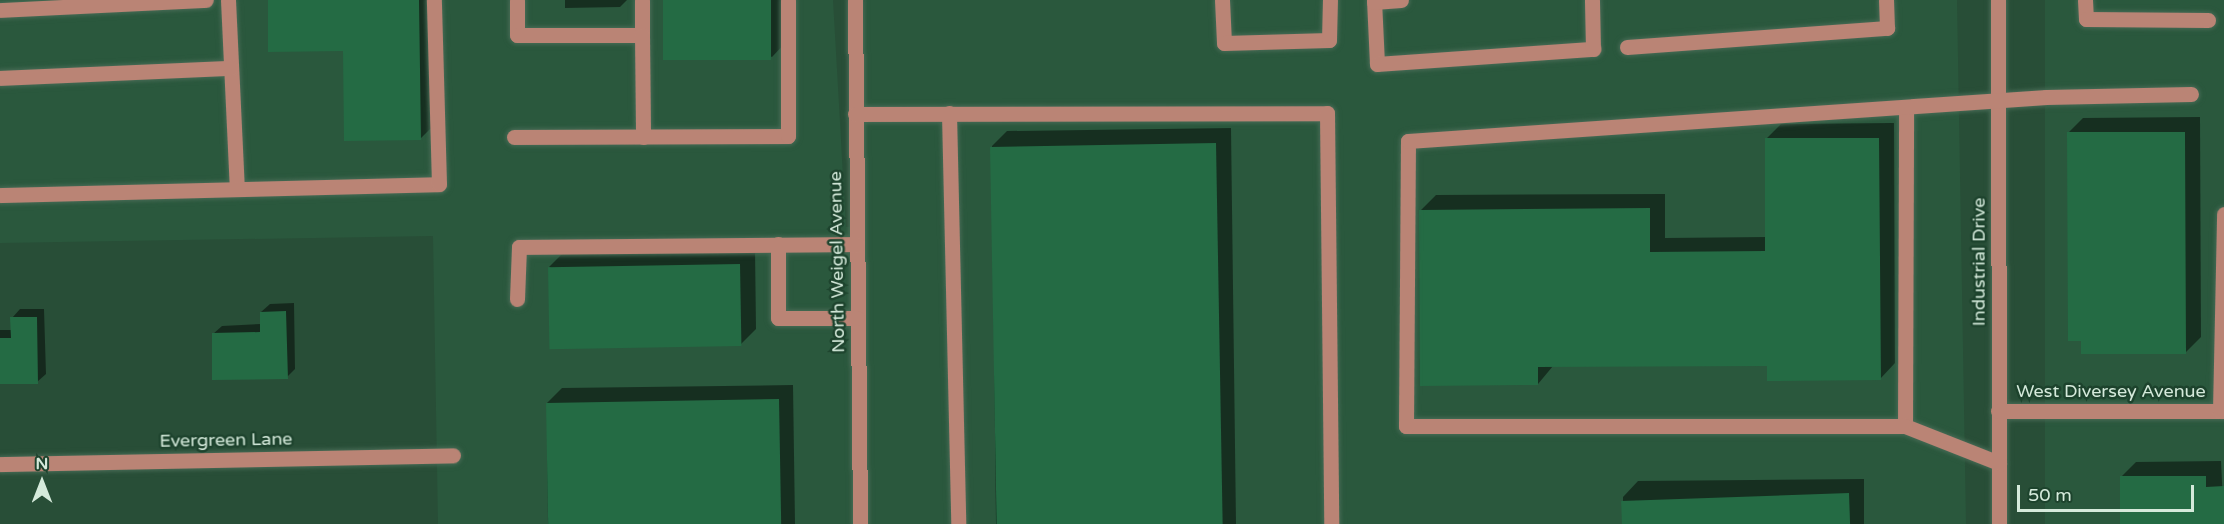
<!DOCTYPE html>
<style>
body{margin:0}
#map{position:relative;width:2224px;height:524px;overflow:hidden;background:#284e37;font-family:"Varela Round",sans-serif}
div>[style]{position:absolute}
.built>*{inset:0;background:#2a583d;transform-origin:0 0}
.shadow>*{inset:0;background:#0007}
.building>*{inset:0;background:#246b44;transform-origin:0 0}
.roads{filter:drop-shadow(0 0 2px #476a55) drop-shadow(0 0 2px #476a55)}
.minor>*{height:15px;margin:-7.5px;padding:0 7.5px;transform-origin:7.5px;border-radius:7.5px;background:#ba8475}
span{translate:-50% -50%;white-space:nowrap;text-align:center;line-height:1.15;-webkit-text-stroke:5px #1d432d;paint-order:stroke}
.street-label{font-size:18px;color:#d5eadb}
.north{position:absolute;left:12px;top:452px;width:60px;height:60px;-webkit-text-stroke:4px #1d432d;paint-order:stroke;rotate:0deg;font-size:16px;font-weight:700;line-height:24px;text-align:center;color:#d5eadb}
.north::after{content:'';display:block;margin:auto;width:21px;height:27px;background:#d5eadb;clip-path:polygon(50% 0,100% 100%,50% 72%,0 100%)}
.scale{position:absolute;left:2017px;top:485px;width:177px;height:27px;box-sizing:border-box;border:3px solid #d5eadb;border-top:0;padding-left:8px;font-size:18px;line-height:21px;white-space:nowrap;color:#d5eadb;-webkit-text-stroke:4px #1d432d;paint-order:stroke}
</style>
<div id="map">
<div class="built">
<i style="clip-path:polygon(0 0,833px 0,846px 227px,860px 227px,859px 81px,865px 0,1957px 0,1966px 524px,438px 524px,433px 236px,0 243px)"></i>
<i style="left:2045px;top:0;width:179px;height:524px"></i>
</div>
<div class="shadow">
<i style="clip-path:polygon(269px 0,434px 0,435px 124px,420px 139px,345px 50px)"></i>
<i style="clip-path:polygon(565px 0,627px 0,620px 7px,565px 8px)"></i>
<i style="clip-path:polygon(665px 0,786px 0,787px 41px,772px 57px)"></i>
<i style="clip-path:polygon(2200px 117px,2201px 337px,2186px 352px,2082px 340px,2068px 133px,2083px 118px)"></i>
<i style="clip-path:polygon(1894px 123px,1895px 363px,1880px 379px,1769px 364px,1553px 366px,1538px 384px,1421px 210px,1436px 195px,1665px 194px,1665px 238px,1767px 237px,1766px 139px,1781px 124px)"></i>
<i style="clip-path:polygon(1231px 128px,1236px 524px,996px 524px,992px 146px,1007px 131px)"></i>
<i style="clip-path:polygon(755px 249px,756px 329px,741px 344px,549px 267px,564px 252px)"></i>
<i style="clip-path:polygon(294px 303px,295px 369px,287px 377px,213px 334px,222px 326px,261px 324px,261px 312px,270px 304px)"></i>
<i style="clip-path:polygon(20px 309px,44px 309px,46px 374px,37px 382px,0 383px,0 330px,12px 330px,12px 318px)"></i>
<i style="clip-path:polygon(793px 385px,795px 524px,548px 524px,547px 403px,562px 388px)"></i>
<i style="clip-path:polygon(2221px 461px,2224px 524px,2122px 524px,2121px 477px,2136px 462px)"></i>
<i style="clip-path:polygon(1864px 479px,1864px 524px,1623px 524px,1623px 497px,1638px 481px)"></i>
</div>
<div class="building">
<i style="clip-path:polygon(268px 0,419px 0,421px 140px,344px 141px,343px 51px,268px 52px)"></i>
<i style="left:663px;top:0;width:108px;height:60px"></i>
<i style="clip-path:polygon(2067px 132px,2185px 132px,2186px 354px,2081px 354px,2081px 341px,2068px 341px)"></i>
<i style="clip-path:polygon(1765px 138px,1879px 138px,1881px 380px,1767px 381px,1767px 366px,1538px 367px,1538px 385px,1420px 386px,1419px 210px,1650px 208px,1650px 252px,1765px 251px)"></i>
<i style="left:1216px;top:143px;width:381px;height:226px;rotate:89deg"></i>
<i style="left:740px;top:264px;width:82px;height:192px;rotate:89deg"></i>
<i style="clip-path:polygon(286px 311px,288px 379px,212px 380px,212px 333px,260px 332px,260px 312px)"></i>
<i style="clip-path:polygon(10px 317px,37px 317px,38px 384px,0 384px,0 338px,11px 338px)"></i>
<i style="left:779px;top:399px;width:125px;height:233px;rotate:89deg"></i>
<i style="clip-path:polygon(2120px 476px,2206px 476px,2206px 487px,2224px 486px,2224px 524px,2120px 524px)"></i>
<i style="left:1849px;top:493px;width:31px;height:228px;rotate:88deg"></i>
</div>
<div class="roads">
<div class="minor">
<i style="left:228px;top:0;width:188px;rotate:87.3deg"></i>
<i style="left:517px;top:0;width:35px;rotate:90deg"></i>
<i style="left:517px;top:35px;width:125px"></i>
<i style="left:642px;top:35px;width:35px;rotate:-90deg"></i>
<i style="left:855px;top:0;width:524px;rotate:89.45deg"></i>
<i style="left:1222px;top:0;width:43px;rotate:87.3deg"></i>
<i style="left:1224px;top:43px;width:105px;rotate:-1.6deg"></i>
<i style="left:1329px;top:40px;width:40px;rotate:-88.6deg"></i>
<i style="left:1374px;top:0;width:64px;rotate:87.3deg"></i>
<i style="left:1377px;top:64px;width:217px;rotate:-4deg"></i>
<i style="left:1593px;top:49px;width:49px;rotate:-91.2deg"></i>
<i style="left:1998px;top:0;width:524px;rotate:89.89deg"></i>
<i style="left:2085px;top:0;width:19px;rotate:87deg"></i>
<i style="left:2086px;top:19px;width:122px;rotate:0.5deg"></i>
<i style="left:1374px;top:2px;width:27px;rotate:-4deg"></i>
<i style="left:0;top:10px;width:206px;rotate:-2.8deg"></i>
<i style="left:642px;top:35px;width:102px;rotate:89.4deg"></i>
<i style="left:1627px;top:47px;width:261px;rotate:-4.2deg"></i>
<i style="left:1887px;top:28px;width:28px;rotate:-92deg"></i>
<i style="left:0;top:78px;width:231px;rotate:-2.5deg"></i>
<i style="left:949px;top:113px;width:411px;rotate:88.7deg"></i>
<i style="left:855px;top:114px;width:472px;rotate:-0.1deg"></i>
<i style="left:1327px;top:113px;width:411px;rotate:89.4deg"></i>
<i style="left:514px;top:137px;width:274px;rotate:-0.2deg"></i>
<i style="left:788px;top:136px;width:136px;rotate:-90deg"></i>
<i style="left:0;top:195px;width:439px;rotate:-1.4deg"></i>
<i style="left:439px;top:184px;width:184px;rotate:-91.6deg"></i>
<i style="left:778px;top:244px;width:74px;rotate:90deg"></i>
<i style="left:778px;top:318px;width:79px"></i>
<i style="left:517px;top:299px;width:52px;rotate:-87.8deg"></i>
<i style="left:519px;top:247px;width:338px;rotate:-0.5deg"></i>
<i style="left:1998px;top:411px;width:226px"></i>
<i style="left:2220px;top:411px;width:197px;rotate:-88.8deg"></i>
<i style="left:1905px;top:426px;width:316px;rotate:-89.8deg"></i>
<i style="left:1999px;top:463px;width:101px;rotate:-158.5deg"></i>
<i style="left:1905px;top:426px;width:499px;rotate:180deg"></i>
<i style="left:1406px;top:426px;width:285px;rotate:-89.6deg"></i>
<i style="left:1408px;top:141px;width:640px;rotate:-3.95deg"></i>
<i style="left:2046px;top:97px;width:145px;rotate:-1.2deg"></i>
<i style="left:0;top:464px;width:453px;rotate:-1.1deg"></i>
</div>
</div>
<div class="street-label">
<span style="left:837px;top:262px;rotate:-91deg">North Weigel Avenue</span>
<span style="left:1979px;top:262px;rotate:-90deg">Industrial Drive</span>
<span style="left:2111px;top:391px">West Diversey Avenue</span>
<span style="left:226px;top:440px;rotate:-1deg">Evergreen Lane</span>
</div>
<div class="north">N</div>
<div class="scale">50 m</div>
</div>
